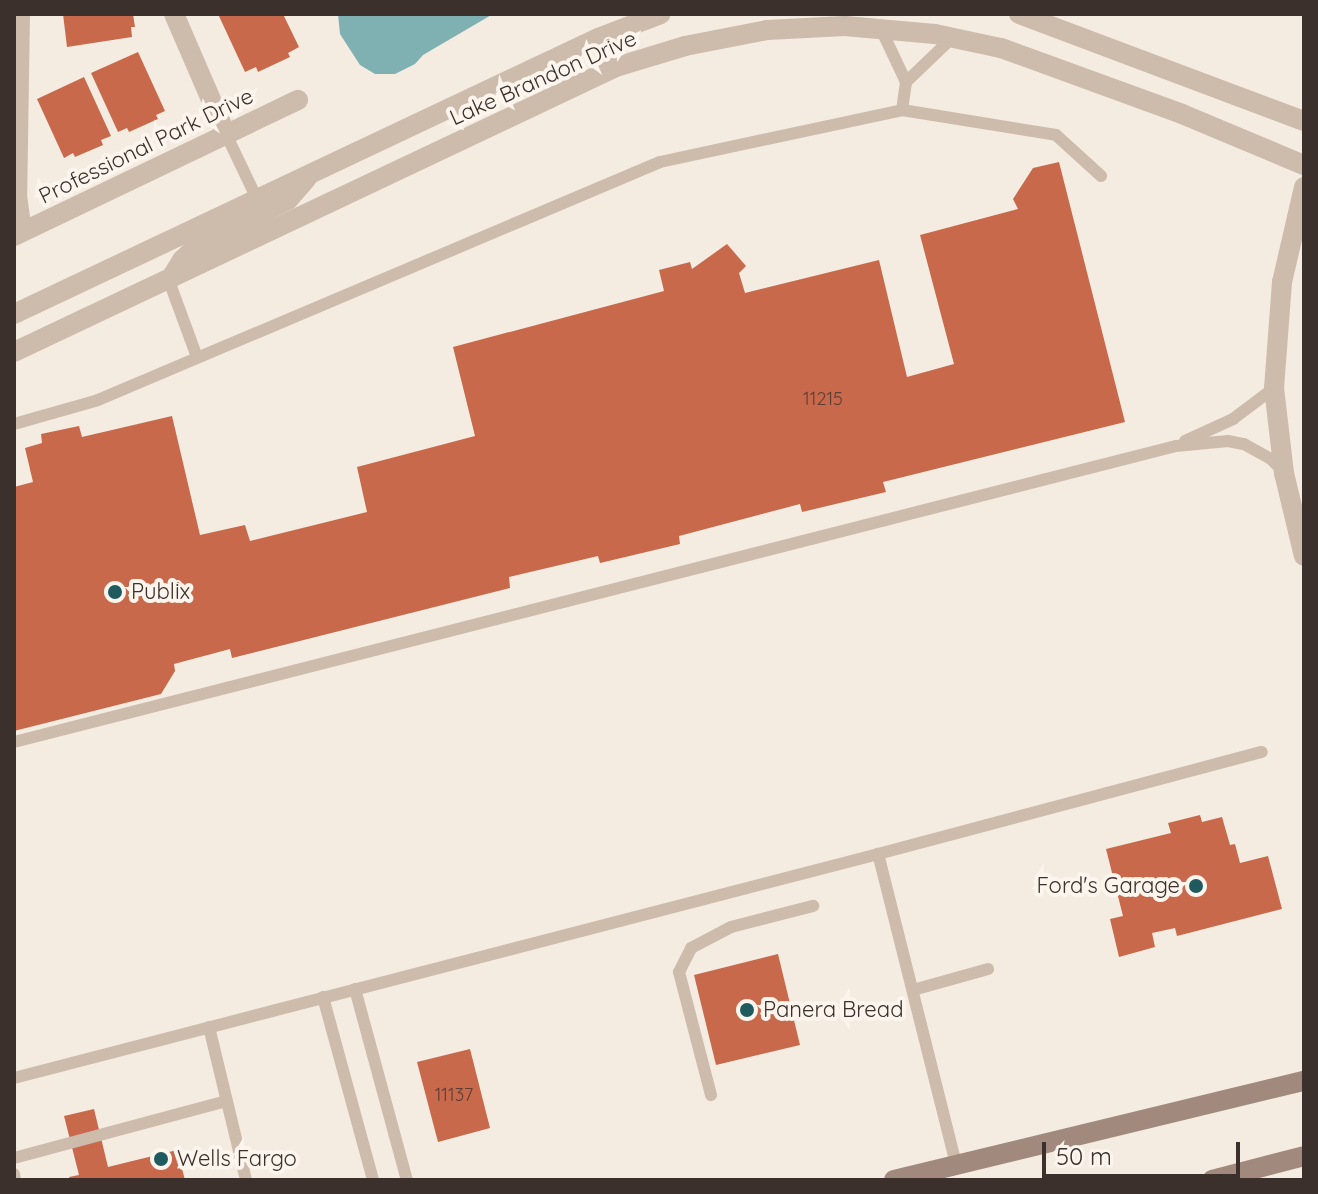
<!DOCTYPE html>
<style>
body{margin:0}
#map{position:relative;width:1318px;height:1194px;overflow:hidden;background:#f4ebe1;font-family:Quicksand,sans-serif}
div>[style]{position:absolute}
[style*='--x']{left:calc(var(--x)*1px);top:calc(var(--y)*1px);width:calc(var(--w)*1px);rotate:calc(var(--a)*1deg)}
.water>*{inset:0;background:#7fb0b2}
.building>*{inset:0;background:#c8694b}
.service>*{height:12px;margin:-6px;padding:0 6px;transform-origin:6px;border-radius:6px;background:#cdbbac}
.minor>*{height:20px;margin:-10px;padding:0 10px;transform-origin:10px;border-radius:10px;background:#cdbbac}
.tertiary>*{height:20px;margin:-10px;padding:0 10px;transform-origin:10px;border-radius:10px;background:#cdbbac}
.secondary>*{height:20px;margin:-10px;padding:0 10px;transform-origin:10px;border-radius:10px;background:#a18a7d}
.dots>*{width:22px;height:22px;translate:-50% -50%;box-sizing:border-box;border:4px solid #fbf5ee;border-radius:50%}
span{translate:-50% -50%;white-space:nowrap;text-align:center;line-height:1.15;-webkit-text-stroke:8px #fbf5ee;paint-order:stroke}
.number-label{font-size:18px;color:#5e3e33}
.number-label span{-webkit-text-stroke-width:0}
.street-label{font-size:22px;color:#3b302b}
.poi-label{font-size:22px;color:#3b302b}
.left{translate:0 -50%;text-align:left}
.right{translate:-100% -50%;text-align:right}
.frame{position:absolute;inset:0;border:16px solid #3b302b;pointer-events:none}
.scale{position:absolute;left:1042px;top:1142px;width:198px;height:36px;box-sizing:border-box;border:4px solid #3b302b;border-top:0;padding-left:10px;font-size:24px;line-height:28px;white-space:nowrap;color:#3b302b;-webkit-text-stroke:6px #fbf5ee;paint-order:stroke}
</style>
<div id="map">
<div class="water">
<i style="clip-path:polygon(338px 14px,493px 14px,423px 55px,415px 64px,395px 74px,375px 74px,360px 65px,340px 34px)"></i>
</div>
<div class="building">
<i style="clip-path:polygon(63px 14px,133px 14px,135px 27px,131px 27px,132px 37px,67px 47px)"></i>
<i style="clip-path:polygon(218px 14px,283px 14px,299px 47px,288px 53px,290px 57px,258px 72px,256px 67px,245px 72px)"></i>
<i style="clip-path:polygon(138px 52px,165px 111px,156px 115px,158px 119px,129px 132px,127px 128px,118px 132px,91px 73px)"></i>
<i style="clip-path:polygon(84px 77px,111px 136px,101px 140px,103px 145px,75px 157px,73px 153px,64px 158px,37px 99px)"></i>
<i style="clip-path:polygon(1059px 162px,1125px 422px,883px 482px,886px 492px,802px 512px,800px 504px,679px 536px,680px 544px,600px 563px,598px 556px,509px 577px,510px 588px,232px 658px,230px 649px,174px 664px,175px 671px,161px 694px,14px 731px,14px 487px,33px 482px,25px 448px,42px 443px,41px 434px,79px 426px,82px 437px,172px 416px,200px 535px,245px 525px,250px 541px,367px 512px,357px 467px,475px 436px,453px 347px,664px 291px,659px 270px,690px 262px,692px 269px,727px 244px,746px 266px,739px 273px,745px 293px,879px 260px,907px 377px,954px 364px,920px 235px,1018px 209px,1013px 199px,1033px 168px)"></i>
<i style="clip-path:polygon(1200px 815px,1202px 822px,1222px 817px,1230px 845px,1235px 844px,1240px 863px,1268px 856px,1282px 909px,1177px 936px,1175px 928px,1152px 933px,1155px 947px,1119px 957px,1110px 919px,1123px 916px,1106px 849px,1171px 833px,1168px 823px)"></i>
<i style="clip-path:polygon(778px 954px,800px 1045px,716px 1065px,694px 975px)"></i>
<i style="clip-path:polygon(470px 1049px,490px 1128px,438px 1142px,417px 1062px)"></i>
<i style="clip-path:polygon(94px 1109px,108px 1167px,177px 1150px,185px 1180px,70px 1180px,69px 1177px,79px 1175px,64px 1116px)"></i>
</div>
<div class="service">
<i style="--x:881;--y:29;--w:59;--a:64.7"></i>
<i style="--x:906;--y:82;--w:28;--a:98"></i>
<i style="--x:906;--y:82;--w:64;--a:-43.7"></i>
<i style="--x:226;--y:134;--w:72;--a:64.5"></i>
<i style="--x:169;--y:281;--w:81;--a:69.8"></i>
<i style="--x:14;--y:424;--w:87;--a:-15.9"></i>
<i style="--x:98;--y:400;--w:610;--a:-22.95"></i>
<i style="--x:660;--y:162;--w:248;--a:-12.1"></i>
<i style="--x:902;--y:110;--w:156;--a:9.2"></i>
<i style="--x:1056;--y:135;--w:61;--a:42.3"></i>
<i style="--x:1185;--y:441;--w:53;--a:-24.6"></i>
<i style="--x:1233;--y:419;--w:51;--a:-37.1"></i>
<i style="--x:14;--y:742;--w:1199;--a:-14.29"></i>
<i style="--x:1176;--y:446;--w:52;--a:-5.5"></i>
<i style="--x:1228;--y:441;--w:16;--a:11"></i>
<i style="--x:1244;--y:444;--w:31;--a:29"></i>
<i style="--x:1271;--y:459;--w:18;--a:45"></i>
<i style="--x:355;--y:989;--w:198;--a:74.8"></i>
<i style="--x:913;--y:990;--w:78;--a:-15.6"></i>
<i style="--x:323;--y:997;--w:190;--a:74.7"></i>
<i style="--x:209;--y:1027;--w:157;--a:76.4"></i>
<i style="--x:14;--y:1078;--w:893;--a:-14.53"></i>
<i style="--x:711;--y:1095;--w:127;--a:-104.6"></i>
<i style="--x:679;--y:972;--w:27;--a:-63"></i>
<i style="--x:691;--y:948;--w:45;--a:-27.7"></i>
<i style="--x:731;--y:927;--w:85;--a:-14.4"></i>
<i style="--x:14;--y:1158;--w:220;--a:-15"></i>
<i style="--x:956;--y:1164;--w:320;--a:-104.1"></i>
<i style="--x:878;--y:854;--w:397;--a:-14.9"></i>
<i style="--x:14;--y:1174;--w:6;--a:81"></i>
</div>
<div class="minor">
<i style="--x:20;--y:14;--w:182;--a:90.9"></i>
<i style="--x:17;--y:196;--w:36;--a:82"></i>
<i style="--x:174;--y:14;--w:131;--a:66.6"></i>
<i style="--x:14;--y:236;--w:315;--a:-25.6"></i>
</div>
<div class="tertiary">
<i style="--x:1019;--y:14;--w:304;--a:20.6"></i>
<i style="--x:1304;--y:187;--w:98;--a:103"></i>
<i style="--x:1282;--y:282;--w:106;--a:94.3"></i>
<i style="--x:1274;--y:388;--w:86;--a:83.3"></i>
<i style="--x:1284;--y:473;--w:85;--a:76.5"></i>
<i style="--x:169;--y:281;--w:25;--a:-58"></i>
<i style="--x:182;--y:260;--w:23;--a:-43"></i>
<i style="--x:199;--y:244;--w:99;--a:-26.3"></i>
<i style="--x:288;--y:200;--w:28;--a:-49"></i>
<i style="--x:14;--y:314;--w:646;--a:-25.3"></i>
<i style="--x:598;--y:38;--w:67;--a:-20.9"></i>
<i style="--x:14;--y:352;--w:666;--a:-25.33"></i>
<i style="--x:616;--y:67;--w:72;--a:-16.9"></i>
<i style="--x:685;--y:46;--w:84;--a:-11"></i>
<i style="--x:767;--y:30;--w:78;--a:-2.9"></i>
<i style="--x:845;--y:26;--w:90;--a:5.1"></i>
<i style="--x:935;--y:34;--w:67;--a:12"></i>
<i style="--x:1001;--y:48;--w:193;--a:20"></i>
<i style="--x:1182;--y:114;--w:132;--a:22.7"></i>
</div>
<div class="secondary">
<i style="--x:894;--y:1180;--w:422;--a:-13.6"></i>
<i style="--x:1212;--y:1180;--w:95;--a:-14.6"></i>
</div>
<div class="dots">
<i style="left:115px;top:592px;background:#1f5a5e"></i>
<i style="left:1196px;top:886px;background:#1f5a5e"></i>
<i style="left:747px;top:1010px;background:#1f5a5e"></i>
<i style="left:161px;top:1159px;background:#1f5a5e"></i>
</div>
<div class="number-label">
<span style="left:823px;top:399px">11215</span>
<span style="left:454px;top:1095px">11137</span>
</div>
<div class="street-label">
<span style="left:543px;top:78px;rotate:-24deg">Lake Brandon Drive</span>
<span style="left:146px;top:146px;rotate:-26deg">Professional Park Drive</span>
</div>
<div class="poi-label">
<span class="left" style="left:131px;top:592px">Publix</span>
<span class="right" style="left:1180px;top:886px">Ford's Garage</span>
<span class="left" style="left:763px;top:1010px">Panera Bread</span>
<span class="left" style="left:177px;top:1159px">Wells Fargo</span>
</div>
<div class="frame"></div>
<div class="scale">50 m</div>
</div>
